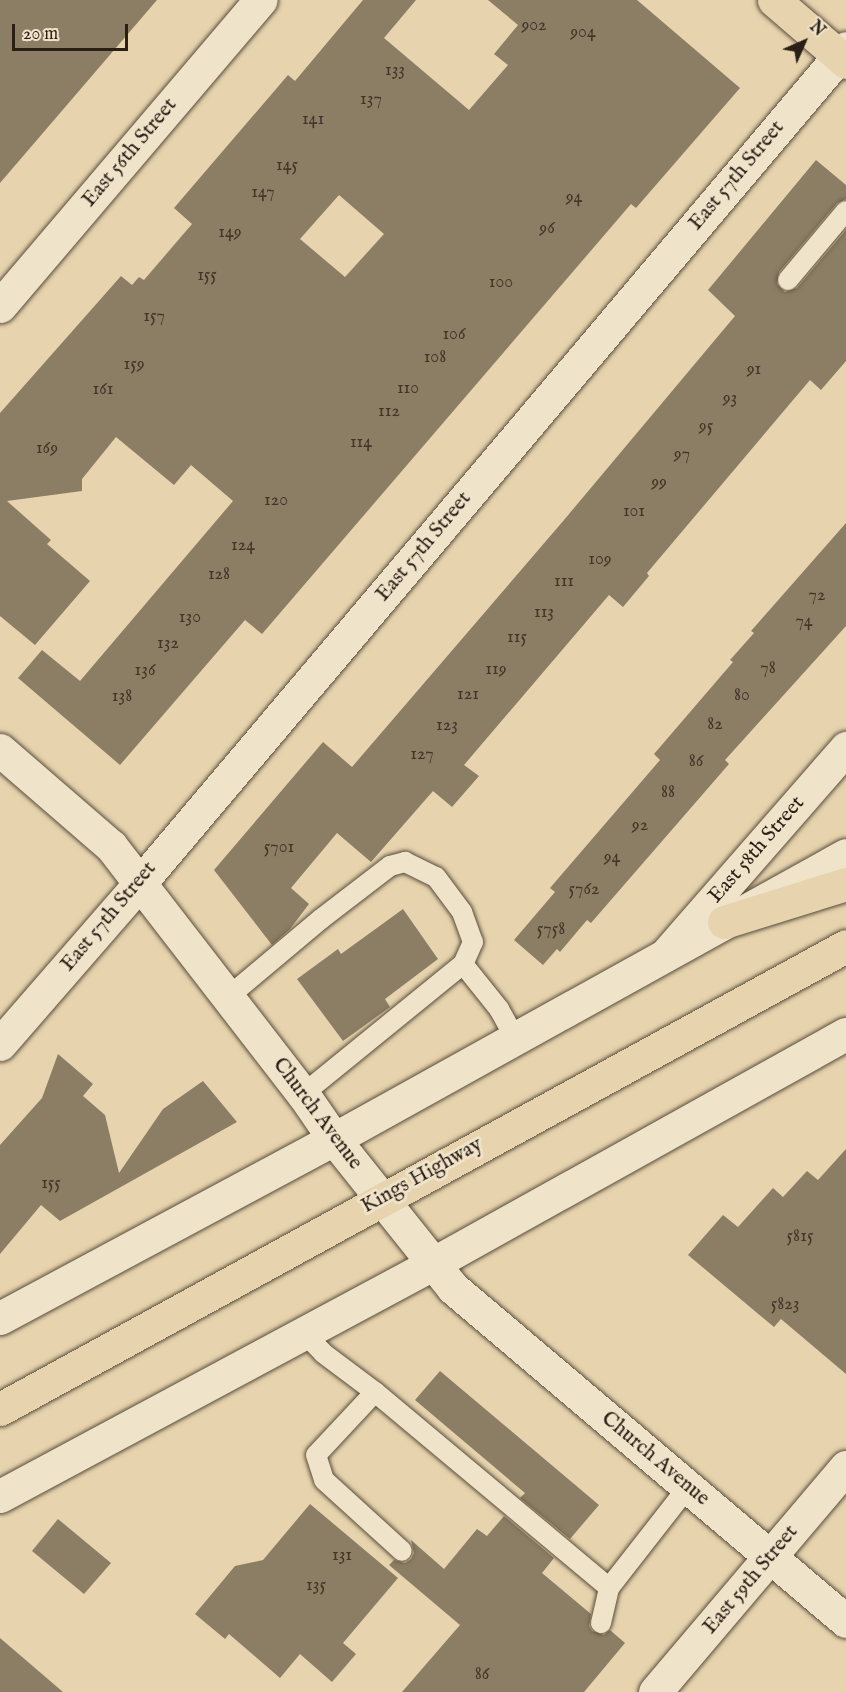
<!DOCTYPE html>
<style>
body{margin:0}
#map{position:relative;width:846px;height:1692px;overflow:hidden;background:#e7d4ae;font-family:"IM FELL English",serif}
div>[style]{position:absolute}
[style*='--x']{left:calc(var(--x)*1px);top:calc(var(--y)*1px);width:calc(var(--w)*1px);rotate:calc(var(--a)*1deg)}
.building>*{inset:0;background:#8c7d65}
.roads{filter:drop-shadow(0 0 2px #594c3b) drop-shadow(0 0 2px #594c3b)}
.service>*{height:20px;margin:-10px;padding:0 10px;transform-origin:10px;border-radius:10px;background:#efe3ca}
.minor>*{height:33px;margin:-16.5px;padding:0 16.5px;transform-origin:16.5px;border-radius:16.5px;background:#efe3ca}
.tertiary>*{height:33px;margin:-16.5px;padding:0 16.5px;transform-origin:16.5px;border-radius:16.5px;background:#efe3ca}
.secondary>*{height:33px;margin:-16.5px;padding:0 16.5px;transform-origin:16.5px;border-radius:16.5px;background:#efe3ca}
.primary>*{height:33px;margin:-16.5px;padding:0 16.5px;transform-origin:16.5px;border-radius:16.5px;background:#e7d4ae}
.trunk>*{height:33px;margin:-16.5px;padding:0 16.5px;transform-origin:16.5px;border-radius:16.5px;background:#e7d4ae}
span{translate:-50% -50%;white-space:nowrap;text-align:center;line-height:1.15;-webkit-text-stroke:6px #efe3ca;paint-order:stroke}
.number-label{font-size:18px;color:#423629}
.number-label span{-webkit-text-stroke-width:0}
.street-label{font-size:21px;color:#2a1f15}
.north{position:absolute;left:774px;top:12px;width:60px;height:60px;-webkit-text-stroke:4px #efe3ca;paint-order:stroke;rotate:45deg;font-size:16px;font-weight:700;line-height:24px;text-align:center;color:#2a1f15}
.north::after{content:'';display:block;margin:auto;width:21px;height:27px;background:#2a1f15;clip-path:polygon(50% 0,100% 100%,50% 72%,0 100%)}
.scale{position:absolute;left:12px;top:24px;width:116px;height:27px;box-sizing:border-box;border:3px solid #2a1f15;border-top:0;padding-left:8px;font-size:18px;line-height:21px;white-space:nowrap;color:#2a1f15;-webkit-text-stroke:4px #efe3ca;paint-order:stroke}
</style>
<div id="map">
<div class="building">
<i style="clip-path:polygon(0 0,157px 0,0 183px)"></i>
<i style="clip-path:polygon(evenodd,363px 0,416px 0,384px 38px,469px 110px,508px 65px,494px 54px,518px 25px,488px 0,637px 0,740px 88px,636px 208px,631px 204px,262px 634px,245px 620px,120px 765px,18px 678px,42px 650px,80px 681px,233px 501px,191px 465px,174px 485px,116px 437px,82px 479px,82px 491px,7px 501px,51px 540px,47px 544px,90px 581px,35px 645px,0 616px,0 413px,121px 276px,132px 285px,139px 277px,144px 280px,192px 224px,174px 208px,288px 75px,295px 81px,363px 0,339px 195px,384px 234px,345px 277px,300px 239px,339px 195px)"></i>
<i style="clip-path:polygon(816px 160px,846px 185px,846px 199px,837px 203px,779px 272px,777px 284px,785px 292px,797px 288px,846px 230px,846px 361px,821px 390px,810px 380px,647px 573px,649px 576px,623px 607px,609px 595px,464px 765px,479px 776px,452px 807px,433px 791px,371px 862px,337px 833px,291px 888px,309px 904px,290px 929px,272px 945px,214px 870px,323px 742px,352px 767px,564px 520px,735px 316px,708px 290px)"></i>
<i style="clip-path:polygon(846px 523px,846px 626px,725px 760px,729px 764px,591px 923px,587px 920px,560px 952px,557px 949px,543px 965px,514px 940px,555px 892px,550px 888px,660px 760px,654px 754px,733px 662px,730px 660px,754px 633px,751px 631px)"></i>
<i style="clip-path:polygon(403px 909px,438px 959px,385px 999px,390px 1007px,343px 1041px,297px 979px,338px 949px,341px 954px)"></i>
<i style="clip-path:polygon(58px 1054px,93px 1084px,83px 1096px,105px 1115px,119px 1173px,163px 1109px,203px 1081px,237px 1122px,60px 1221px,41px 1205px,0 1254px,0 1145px,42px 1098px)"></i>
<i style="clip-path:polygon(846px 1149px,846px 1374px,781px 1319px,774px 1327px,688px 1255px,723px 1215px,738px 1227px,773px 1188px,783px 1197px,807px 1171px,818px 1180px)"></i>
<i style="clip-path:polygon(440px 1371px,599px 1505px,570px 1539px,520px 1498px,525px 1493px,415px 1400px)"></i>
<i style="clip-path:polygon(310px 1504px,398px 1578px,343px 1643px,356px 1654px,332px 1682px,300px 1654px,280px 1678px,229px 1634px,225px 1639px,195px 1614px,235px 1566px,263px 1560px)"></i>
<i style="clip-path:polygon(504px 1516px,554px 1558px,542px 1573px,591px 1614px,589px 1626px,592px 1631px,604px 1635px,610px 1630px,625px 1643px,584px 1692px,402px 1692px,460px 1625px,389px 1565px,394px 1560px,405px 1563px,411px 1559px,414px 1553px,411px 1540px,444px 1569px,477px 1529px,487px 1536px)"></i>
<i style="clip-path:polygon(58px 1519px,111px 1563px,84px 1594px,32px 1551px)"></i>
<i style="clip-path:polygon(0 1638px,63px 1692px,0 1692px)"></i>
</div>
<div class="roads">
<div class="service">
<i style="--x:788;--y:280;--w:90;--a:-50"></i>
<i style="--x:463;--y:964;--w:58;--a:51.3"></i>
<i style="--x:499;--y:1009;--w:33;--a:61"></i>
<i style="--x:228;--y:997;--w:121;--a:-40"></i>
<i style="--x:321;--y:919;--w:87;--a:-37.5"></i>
<i style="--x:390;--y:866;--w:16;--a:-15"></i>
<i style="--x:405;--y:862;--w:34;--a:26"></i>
<i style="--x:436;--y:877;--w:44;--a:53.4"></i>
<i style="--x:462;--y:912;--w:32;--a:70"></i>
<i style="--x:473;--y:942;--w:24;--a:114"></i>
<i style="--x:463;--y:964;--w:206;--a:140.9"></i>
<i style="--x:304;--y:1333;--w:28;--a:46"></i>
<i style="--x:323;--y:1353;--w:65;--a:36.9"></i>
<i style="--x:375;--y:1392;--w:305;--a:39.9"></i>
<i style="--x:609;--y:1588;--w:128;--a:-52"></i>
<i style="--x:375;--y:1392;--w:86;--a:133.1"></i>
<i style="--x:316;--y:1455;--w:26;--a:72"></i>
<i style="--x:324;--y:1480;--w:105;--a:42.3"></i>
<i style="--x:601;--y:1623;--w:36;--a:-77"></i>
</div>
<div class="minor">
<i style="--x:0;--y:306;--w:402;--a:-49.6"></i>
<i style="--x:668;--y:952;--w:271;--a:-48.9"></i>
<i style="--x:0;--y:1044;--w:213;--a:-49"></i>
<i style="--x:140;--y:883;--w:1093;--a:-49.79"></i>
<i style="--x:655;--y:1692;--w:295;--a:-49.7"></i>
</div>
<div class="tertiary">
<i style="--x:0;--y:1318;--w:379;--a:-28.2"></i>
<i style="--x:334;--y:1139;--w:585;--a:-29.02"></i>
<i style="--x:0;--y:1496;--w:493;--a:-28.2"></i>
<i style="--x:434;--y:1263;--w:471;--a:-29.1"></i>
</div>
<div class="secondary">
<i style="--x:0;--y:750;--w:147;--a:40.9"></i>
<i style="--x:111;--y:846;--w:314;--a:52.3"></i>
<i style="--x:303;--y:1094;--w:55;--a:55.4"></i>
<i style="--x:334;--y:1139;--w:191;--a:51.4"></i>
<i style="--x:453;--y:1288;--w:515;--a:40.28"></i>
</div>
<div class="primary">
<i style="--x:724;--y:922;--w:128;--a:-17.3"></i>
<i style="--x:0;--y:1409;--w:964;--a:-28.69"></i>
</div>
<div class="trunk">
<i style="--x:774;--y:0;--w:95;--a:40.7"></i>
</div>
</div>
<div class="number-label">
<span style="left:534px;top:26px">902</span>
<span style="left:583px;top:33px">904</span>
<span style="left:395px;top:71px">133</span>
<span style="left:371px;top:100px">137</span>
<span style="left:313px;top:120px">141</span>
<span style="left:287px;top:166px">145</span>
<span style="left:263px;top:193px">147</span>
<span style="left:574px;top:198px">94</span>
<span style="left:547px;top:229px">96</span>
<span style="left:230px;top:233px">149</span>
<span style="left:207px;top:276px">155</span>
<span style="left:501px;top:283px">100</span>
<span style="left:154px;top:317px">157</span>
<span style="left:454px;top:335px">106</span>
<span style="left:435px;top:358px">108</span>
<span style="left:134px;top:365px">159</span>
<span style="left:754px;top:370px">91</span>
<span style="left:408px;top:389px">110</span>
<span style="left:103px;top:390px">161</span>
<span style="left:730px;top:399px">93</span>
<span style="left:389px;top:412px">112</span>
<span style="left:706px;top:427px">95</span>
<span style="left:361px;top:443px">114</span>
<span style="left:47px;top:449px">169</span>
<span style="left:682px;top:455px">97</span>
<span style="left:659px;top:483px">99</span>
<span style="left:276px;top:501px">120</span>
<span style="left:634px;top:512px">101</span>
<span style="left:243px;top:546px">124</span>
<span style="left:600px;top:560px">109</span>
<span style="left:219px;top:575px">128</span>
<span style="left:564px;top:582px">111</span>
<span style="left:817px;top:596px">72</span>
<span style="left:544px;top:613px">113</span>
<span style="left:190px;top:618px">130</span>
<span style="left:804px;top:622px">74</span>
<span style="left:517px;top:638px">115</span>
<span style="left:168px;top:644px">132</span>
<span style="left:768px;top:669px">78</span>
<span style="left:496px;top:670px">119</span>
<span style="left:145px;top:671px">136</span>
<span style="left:468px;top:695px">121</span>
<span style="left:742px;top:696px">80</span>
<span style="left:122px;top:697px">138</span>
<span style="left:715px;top:725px">82</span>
<span style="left:447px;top:726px">123</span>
<span style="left:422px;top:755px">127</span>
<span style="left:696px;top:762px">86</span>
<span style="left:668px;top:793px">88</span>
<span style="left:640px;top:826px">92</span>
<span style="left:279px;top:848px">5701</span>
<span style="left:612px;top:858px">94</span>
<span style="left:584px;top:890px">5762</span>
<span style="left:551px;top:930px">5758</span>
<span style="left:51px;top:1184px">155</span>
<span style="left:800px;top:1237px">5815</span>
<span style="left:785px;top:1305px">5823</span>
<span style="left:342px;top:1556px">131</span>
<span style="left:316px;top:1586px">135</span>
<span style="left:482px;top:1675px">86</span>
</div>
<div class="street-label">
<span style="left:130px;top:153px;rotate:-50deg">East 56th Street</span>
<span style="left:737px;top:176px;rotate:-50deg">East 57th Street</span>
<span style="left:424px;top:547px;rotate:-50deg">East 57th Street</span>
<span style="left:757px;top:850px;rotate:-49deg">East 58th Street</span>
<span style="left:109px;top:917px;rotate:-50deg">East 57th Street</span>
<span style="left:317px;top:1114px;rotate:53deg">Church Avenue</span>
<span style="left:422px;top:1176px;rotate:-29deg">Kings Highway</span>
<span style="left:655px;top:1459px;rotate:40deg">Church Avenue</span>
<span style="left:751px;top:1580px;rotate:-50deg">East 59th Street</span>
</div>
<div class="north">N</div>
<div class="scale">20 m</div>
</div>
